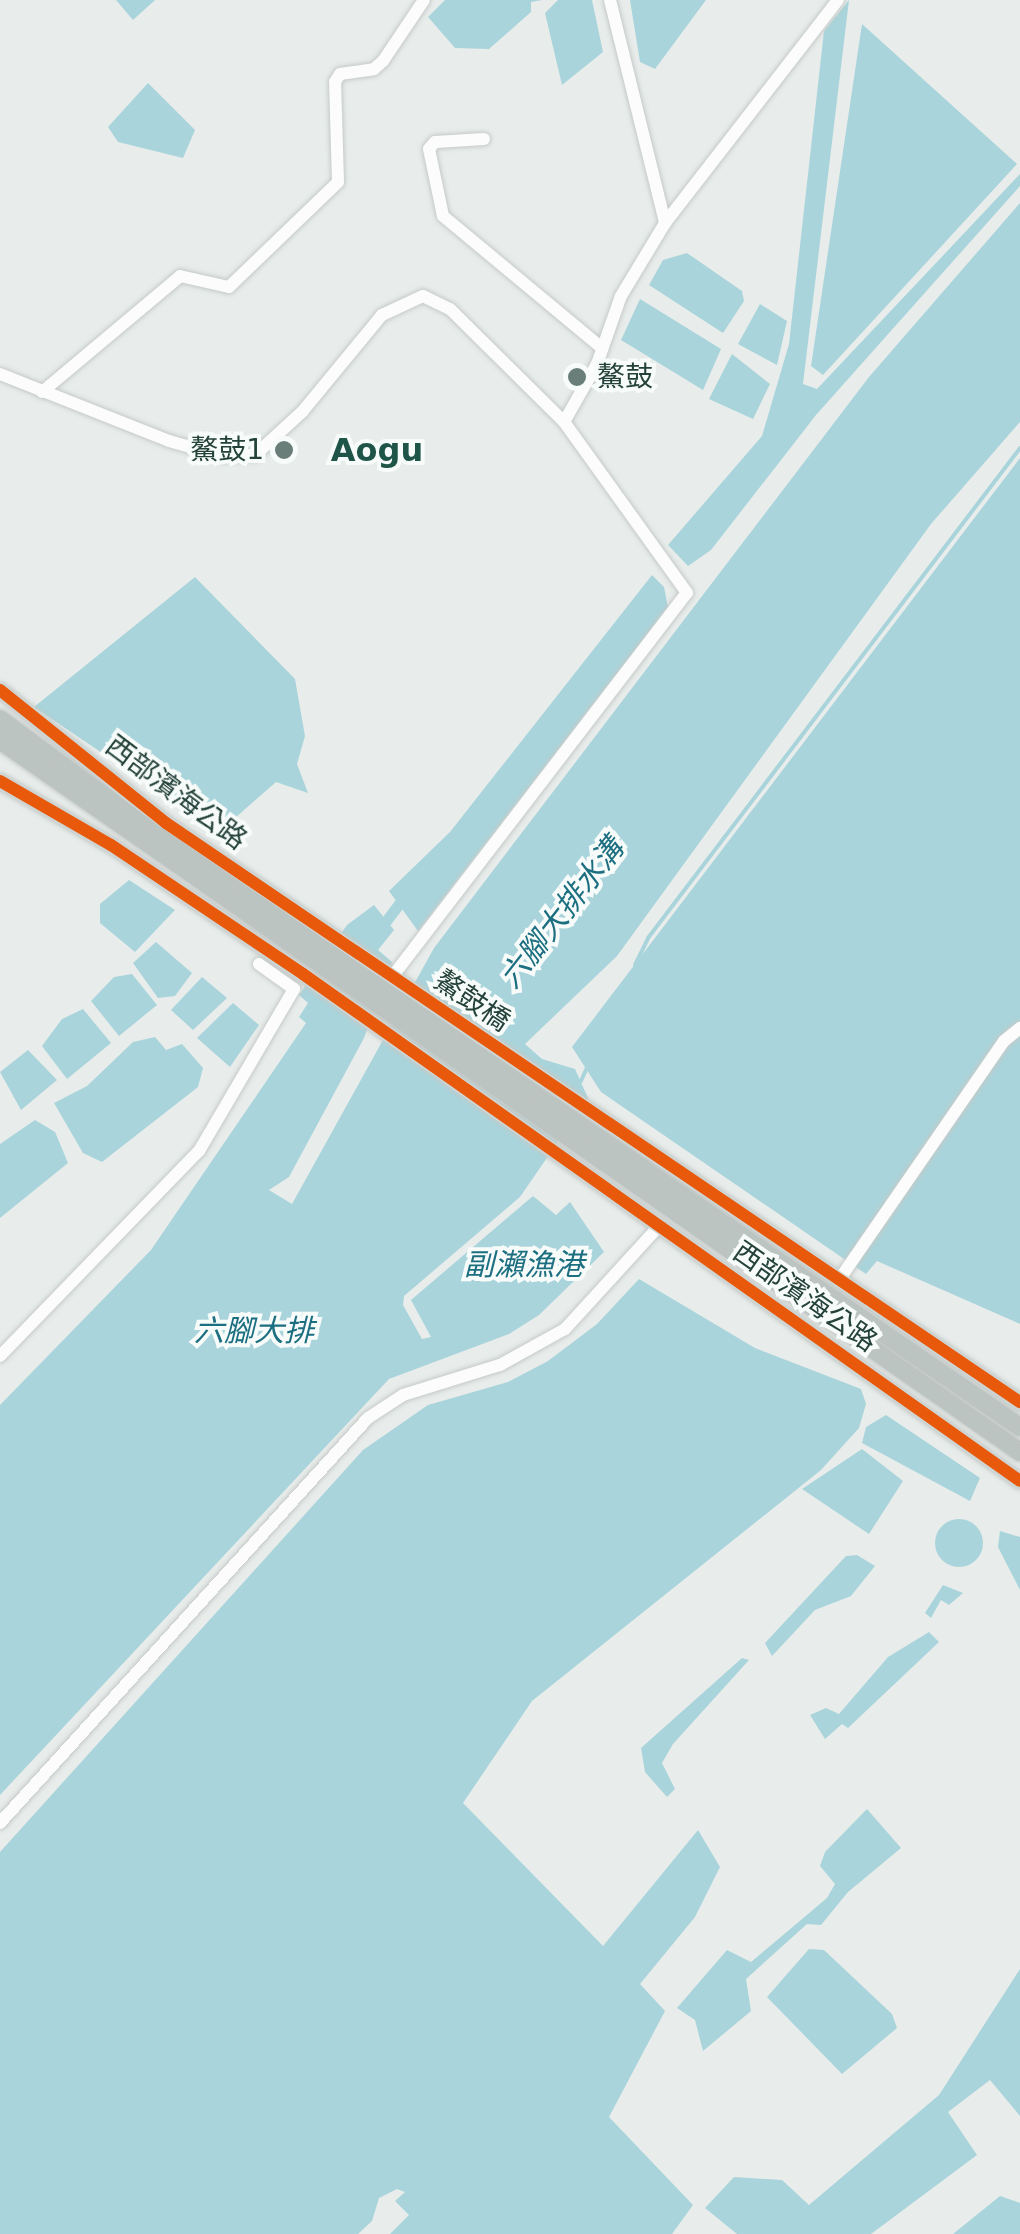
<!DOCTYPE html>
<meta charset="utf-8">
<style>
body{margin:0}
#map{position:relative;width:1020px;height:2234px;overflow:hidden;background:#e8edeb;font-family:"DejaVu Sans","Noto Sans TC",sans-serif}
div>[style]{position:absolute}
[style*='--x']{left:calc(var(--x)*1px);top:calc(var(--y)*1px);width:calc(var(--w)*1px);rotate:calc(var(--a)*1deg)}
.water>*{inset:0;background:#a9d4db}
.round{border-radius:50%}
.stream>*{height:4px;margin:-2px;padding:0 2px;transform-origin:2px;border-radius:2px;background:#a9d4db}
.canal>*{height:11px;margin:-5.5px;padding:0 5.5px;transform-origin:5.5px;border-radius:5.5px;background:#a9d4db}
.roads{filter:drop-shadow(0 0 2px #c5cac8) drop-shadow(0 0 2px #c5cac8)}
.minor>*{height:12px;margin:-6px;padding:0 6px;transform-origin:6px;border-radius:6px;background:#fcfcfc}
.major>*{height:15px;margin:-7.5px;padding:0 7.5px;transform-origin:7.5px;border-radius:7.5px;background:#cfd7d5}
.highway>*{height:18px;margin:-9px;padding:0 9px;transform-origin:9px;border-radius:9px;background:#bcc4c2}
.cycleway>*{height:12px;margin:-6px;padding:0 6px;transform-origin:6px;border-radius:6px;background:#e8590c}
.dots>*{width:28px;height:28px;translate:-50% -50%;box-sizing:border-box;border:5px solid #f7fbf9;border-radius:50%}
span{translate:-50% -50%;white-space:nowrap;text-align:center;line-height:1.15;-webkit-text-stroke:8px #f7fbf9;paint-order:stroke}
.poi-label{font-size:28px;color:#24423a}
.left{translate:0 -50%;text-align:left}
.right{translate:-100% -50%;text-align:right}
.street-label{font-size:28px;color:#24423a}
.water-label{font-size:30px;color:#1c6f80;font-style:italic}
.quarter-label{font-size:32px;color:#1f5548;font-weight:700}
</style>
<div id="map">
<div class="water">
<i style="clip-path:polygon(116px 0,155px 0,133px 20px)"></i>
<i style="clip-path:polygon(445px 0,542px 0,531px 2px,531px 12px,489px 49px,455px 48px,428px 17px)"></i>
<i style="clip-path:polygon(558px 0,592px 0,603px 52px,562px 85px,545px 13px)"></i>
<i style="clip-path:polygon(630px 0,706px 0,655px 69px,640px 62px)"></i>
<i style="clip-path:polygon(849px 0,803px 384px,817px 389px,1020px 174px,1020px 186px,816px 415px,711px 550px,688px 566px,668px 545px,762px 436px,789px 344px,824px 31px)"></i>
<i style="clip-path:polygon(862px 24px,1017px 164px,823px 375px,811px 366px)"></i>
<i style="clip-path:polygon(148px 83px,195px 130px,183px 158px,118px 142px,108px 127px)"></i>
<i style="clip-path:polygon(1020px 203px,1020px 422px,931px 524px,617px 956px,525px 1044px,542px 1059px,575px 1069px,588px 1098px,520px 1197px,404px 1296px,403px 1305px,422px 1339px,431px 1337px,411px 1300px,533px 1196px,556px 1215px,570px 1202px,604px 1252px,539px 1315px,509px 1334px,389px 1379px,0 1795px,0 1405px,151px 1250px,306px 1023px,299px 1017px,308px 1003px,299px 995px,347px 925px,374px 905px,394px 930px,378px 950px,392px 962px,364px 1038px,289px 1177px,269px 1190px,292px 1204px,434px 948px,869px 377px)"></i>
<i style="clip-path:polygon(687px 253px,742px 291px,744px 301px,723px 333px,649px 285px,663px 260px)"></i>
<i style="clip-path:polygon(640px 299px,721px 349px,703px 390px,621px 340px)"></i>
<i style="clip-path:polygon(760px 304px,787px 321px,777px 365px,738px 344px)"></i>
<i style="clip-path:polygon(732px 354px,770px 384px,753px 419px,709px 399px)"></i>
<i style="clip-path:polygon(1020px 458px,1020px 1324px,877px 1261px,866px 1274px,601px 1092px,572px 1047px)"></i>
<i style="clip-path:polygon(652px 575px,664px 587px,668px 607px,418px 931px,389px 891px,450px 832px)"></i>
<i style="clip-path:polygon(195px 577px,295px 679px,305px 736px,297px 764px,308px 793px,276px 782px,219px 832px,34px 707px)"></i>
<i style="clip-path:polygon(129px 880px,175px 910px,135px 952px,100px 923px,100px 904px)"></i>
<i style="clip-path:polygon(156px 942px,192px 973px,175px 996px,158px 998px,133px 963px)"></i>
<i style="clip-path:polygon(132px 974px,157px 1005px,119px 1036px,91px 1001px,114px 977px)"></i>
<i style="clip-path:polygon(202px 977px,227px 998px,193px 1030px,171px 1010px)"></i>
<i style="clip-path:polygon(233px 1003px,259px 1025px,230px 1067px,197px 1038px)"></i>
<i style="clip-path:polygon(83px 1009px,111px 1043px,67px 1079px,42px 1046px,62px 1019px)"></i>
<i style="clip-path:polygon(155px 1037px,166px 1050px,182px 1044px,203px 1068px,198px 1087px,102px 1162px,83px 1153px,54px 1103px,87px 1086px,133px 1042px)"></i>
<i style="clip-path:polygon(28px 1050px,57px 1080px,21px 1110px,0 1072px)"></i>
<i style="clip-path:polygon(35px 1120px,55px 1132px,68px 1163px,0 1218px,0 1144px)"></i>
<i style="clip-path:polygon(639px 1279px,755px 1348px,861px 1389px,866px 1404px,859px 1428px,821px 1470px,532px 1701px,463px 1803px,603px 1946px,698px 1830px,720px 1867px,695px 1917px,640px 1984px,665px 2011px,609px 2117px,693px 2205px,672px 2234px,390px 2234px,409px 2215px,395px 2201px,405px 2192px,397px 2189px,379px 2198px,372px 2221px,358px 2234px,0 2234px,0 1852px,363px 1450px,428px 1405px,508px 1382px,548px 1361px,597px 1324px)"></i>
<i style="clip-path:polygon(886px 1415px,980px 1478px,970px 1501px,862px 1443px,866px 1427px)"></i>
<i style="clip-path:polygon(862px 1449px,903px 1481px,869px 1534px,802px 1489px)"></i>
<i class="round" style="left:935px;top:1519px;width:48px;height:48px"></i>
<i style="clip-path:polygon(1000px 1531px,1020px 1537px,1020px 1590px,998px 1547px)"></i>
<i style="clip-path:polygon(857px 1555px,875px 1566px,851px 1596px,815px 1610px,772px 1656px,765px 1643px,846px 1556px)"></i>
<i style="clip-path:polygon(943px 1585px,963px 1593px,949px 1605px,941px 1600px,931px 1618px,925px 1613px)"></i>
<i style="clip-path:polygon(929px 1632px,939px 1642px,848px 1728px,842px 1724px,825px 1739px,810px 1715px,826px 1708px,839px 1714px,888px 1657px)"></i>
<i style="clip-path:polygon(742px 1658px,749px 1660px,673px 1744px,662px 1763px,675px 1789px,667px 1797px,645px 1772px,641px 1748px)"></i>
<i style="clip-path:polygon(867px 1809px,901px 1848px,848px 1892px,821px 1925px,807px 1924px,746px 1979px,751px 2011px,703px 2051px,695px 2020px,677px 2008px,727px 1950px,751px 1962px,827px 1898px,835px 1884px,820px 1866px,825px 1852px)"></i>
<i style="clip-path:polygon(809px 1949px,824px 1950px,892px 2014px,897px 2028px,842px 2074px,767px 1997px)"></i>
<i style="clip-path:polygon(1020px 1969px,1020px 2116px,990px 2080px,948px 2112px,977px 2155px,871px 2234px,737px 2234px,705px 2208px,734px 2177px,782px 2180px,809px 2205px,939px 2095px)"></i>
<i style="clip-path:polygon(1000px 2196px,1020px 2203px,1020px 2234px,953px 2234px)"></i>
</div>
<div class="stream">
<i style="--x:635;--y:965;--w:30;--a:-64"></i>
<i style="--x:648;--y:938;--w:615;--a:-52.79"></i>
<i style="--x:581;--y:1081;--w:17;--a:-66"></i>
</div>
<div class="canal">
<i style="--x:386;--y:921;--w:38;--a:-53"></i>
</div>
<div class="roads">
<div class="minor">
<i style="--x:610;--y:0;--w:230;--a:76.1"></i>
<i style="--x:484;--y:139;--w:49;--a:176.5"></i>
<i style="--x:435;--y:142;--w:9;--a:131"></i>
<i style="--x:429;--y:149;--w:68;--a:78.2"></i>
<i style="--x:443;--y:216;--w:207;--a:39.7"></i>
<i style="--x:0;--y:374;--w:182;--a:21.6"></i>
<i style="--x:169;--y:441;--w:55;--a:15.8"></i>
<i style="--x:222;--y:456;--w:33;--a:-2"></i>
<i style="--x:255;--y:455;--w:64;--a:-42.5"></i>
<i style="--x:302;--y:412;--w:126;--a:-50.5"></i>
<i style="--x:382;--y:315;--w:45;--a:-24.9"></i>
<i style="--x:423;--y:296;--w:30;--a:26"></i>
<i style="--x:450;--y:309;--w:161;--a:44.7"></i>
<i style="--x:564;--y:422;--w:67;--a:-60.4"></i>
<i style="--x:597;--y:364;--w:72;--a:-70.6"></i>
<i style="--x:621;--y:296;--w:85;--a:-58.9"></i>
<i style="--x:665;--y:223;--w:282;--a:-52.2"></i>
<i style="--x:42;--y:392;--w:180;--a:-40"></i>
<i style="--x:180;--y:276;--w:50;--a:12.7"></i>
<i style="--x:229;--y:287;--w:151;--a:-43.9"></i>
<i style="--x:338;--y:182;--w:100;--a:-91.7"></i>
<i style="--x:335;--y:82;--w:9;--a:-58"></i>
<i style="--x:340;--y:74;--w:34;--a:-8"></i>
<i style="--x:374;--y:69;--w:12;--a:-42"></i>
<i style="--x:383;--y:61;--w:73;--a:-56.1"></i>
<i style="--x:392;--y:977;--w:484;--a:-52.5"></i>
<i style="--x:687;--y:593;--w:211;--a:-125.7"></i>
<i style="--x:839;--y:1280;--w:290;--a:-55.4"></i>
<i style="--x:1004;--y:1041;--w:21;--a:-39"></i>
<i style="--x:0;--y:1356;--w:286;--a:-45.9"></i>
<i style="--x:199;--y:1151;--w:188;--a:-59.6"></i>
<i style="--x:294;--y:989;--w:43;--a:-144.5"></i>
<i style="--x:0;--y:1823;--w:547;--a:-47.74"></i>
<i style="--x:368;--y:1418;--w:42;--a:-33.3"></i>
<i style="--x:403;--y:1395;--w:102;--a:-17.2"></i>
<i style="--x:500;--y:1365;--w:74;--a:-29"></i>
<i style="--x:565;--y:1329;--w:141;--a:-47.6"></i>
</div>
<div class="major">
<i style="--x:0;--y:690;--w:213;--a:38.7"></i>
<i style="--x:166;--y:823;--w:1032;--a:34.14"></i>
<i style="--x:0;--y:781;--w:128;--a:30"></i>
<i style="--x:111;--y:845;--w:231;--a:33.9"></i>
<i style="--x:303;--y:974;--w:878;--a:35.26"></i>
</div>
<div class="highway">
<i style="--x:0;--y:719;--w:189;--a:36.6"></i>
<i style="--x:152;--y:832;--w:1052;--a:34.43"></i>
<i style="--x:0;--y:740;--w:1244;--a:34.92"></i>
</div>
</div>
<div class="cycleway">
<i style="--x:0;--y:690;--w:213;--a:38.7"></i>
<i style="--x:166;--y:823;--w:1032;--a:34.14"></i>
<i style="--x:0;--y:781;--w:128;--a:30"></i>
<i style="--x:111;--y:845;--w:231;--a:33.9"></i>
<i style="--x:303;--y:974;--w:878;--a:35.26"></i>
</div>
<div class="dots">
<i style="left:577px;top:377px;background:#697e78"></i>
<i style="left:284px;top:450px;background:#697e78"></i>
</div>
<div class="poi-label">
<span class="left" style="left:597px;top:377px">鰲鼓</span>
<span class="right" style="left:264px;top:450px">鰲鼓1</span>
</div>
<div class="street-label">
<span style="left:176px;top:793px;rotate:37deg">西部濱海公路</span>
<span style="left:472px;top:1001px;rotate:34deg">鰲鼓橋</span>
<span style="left:805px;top:1297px;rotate:35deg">西部濱海公路</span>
</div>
<div class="water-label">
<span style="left:562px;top:913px;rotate:-52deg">六腳大排水溝</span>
<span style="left:524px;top:1265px">副瀨漁港</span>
<span style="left:254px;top:1331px">六腳大排</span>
</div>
<div class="quarter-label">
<span style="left:377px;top:450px">Aogu</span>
</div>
</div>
